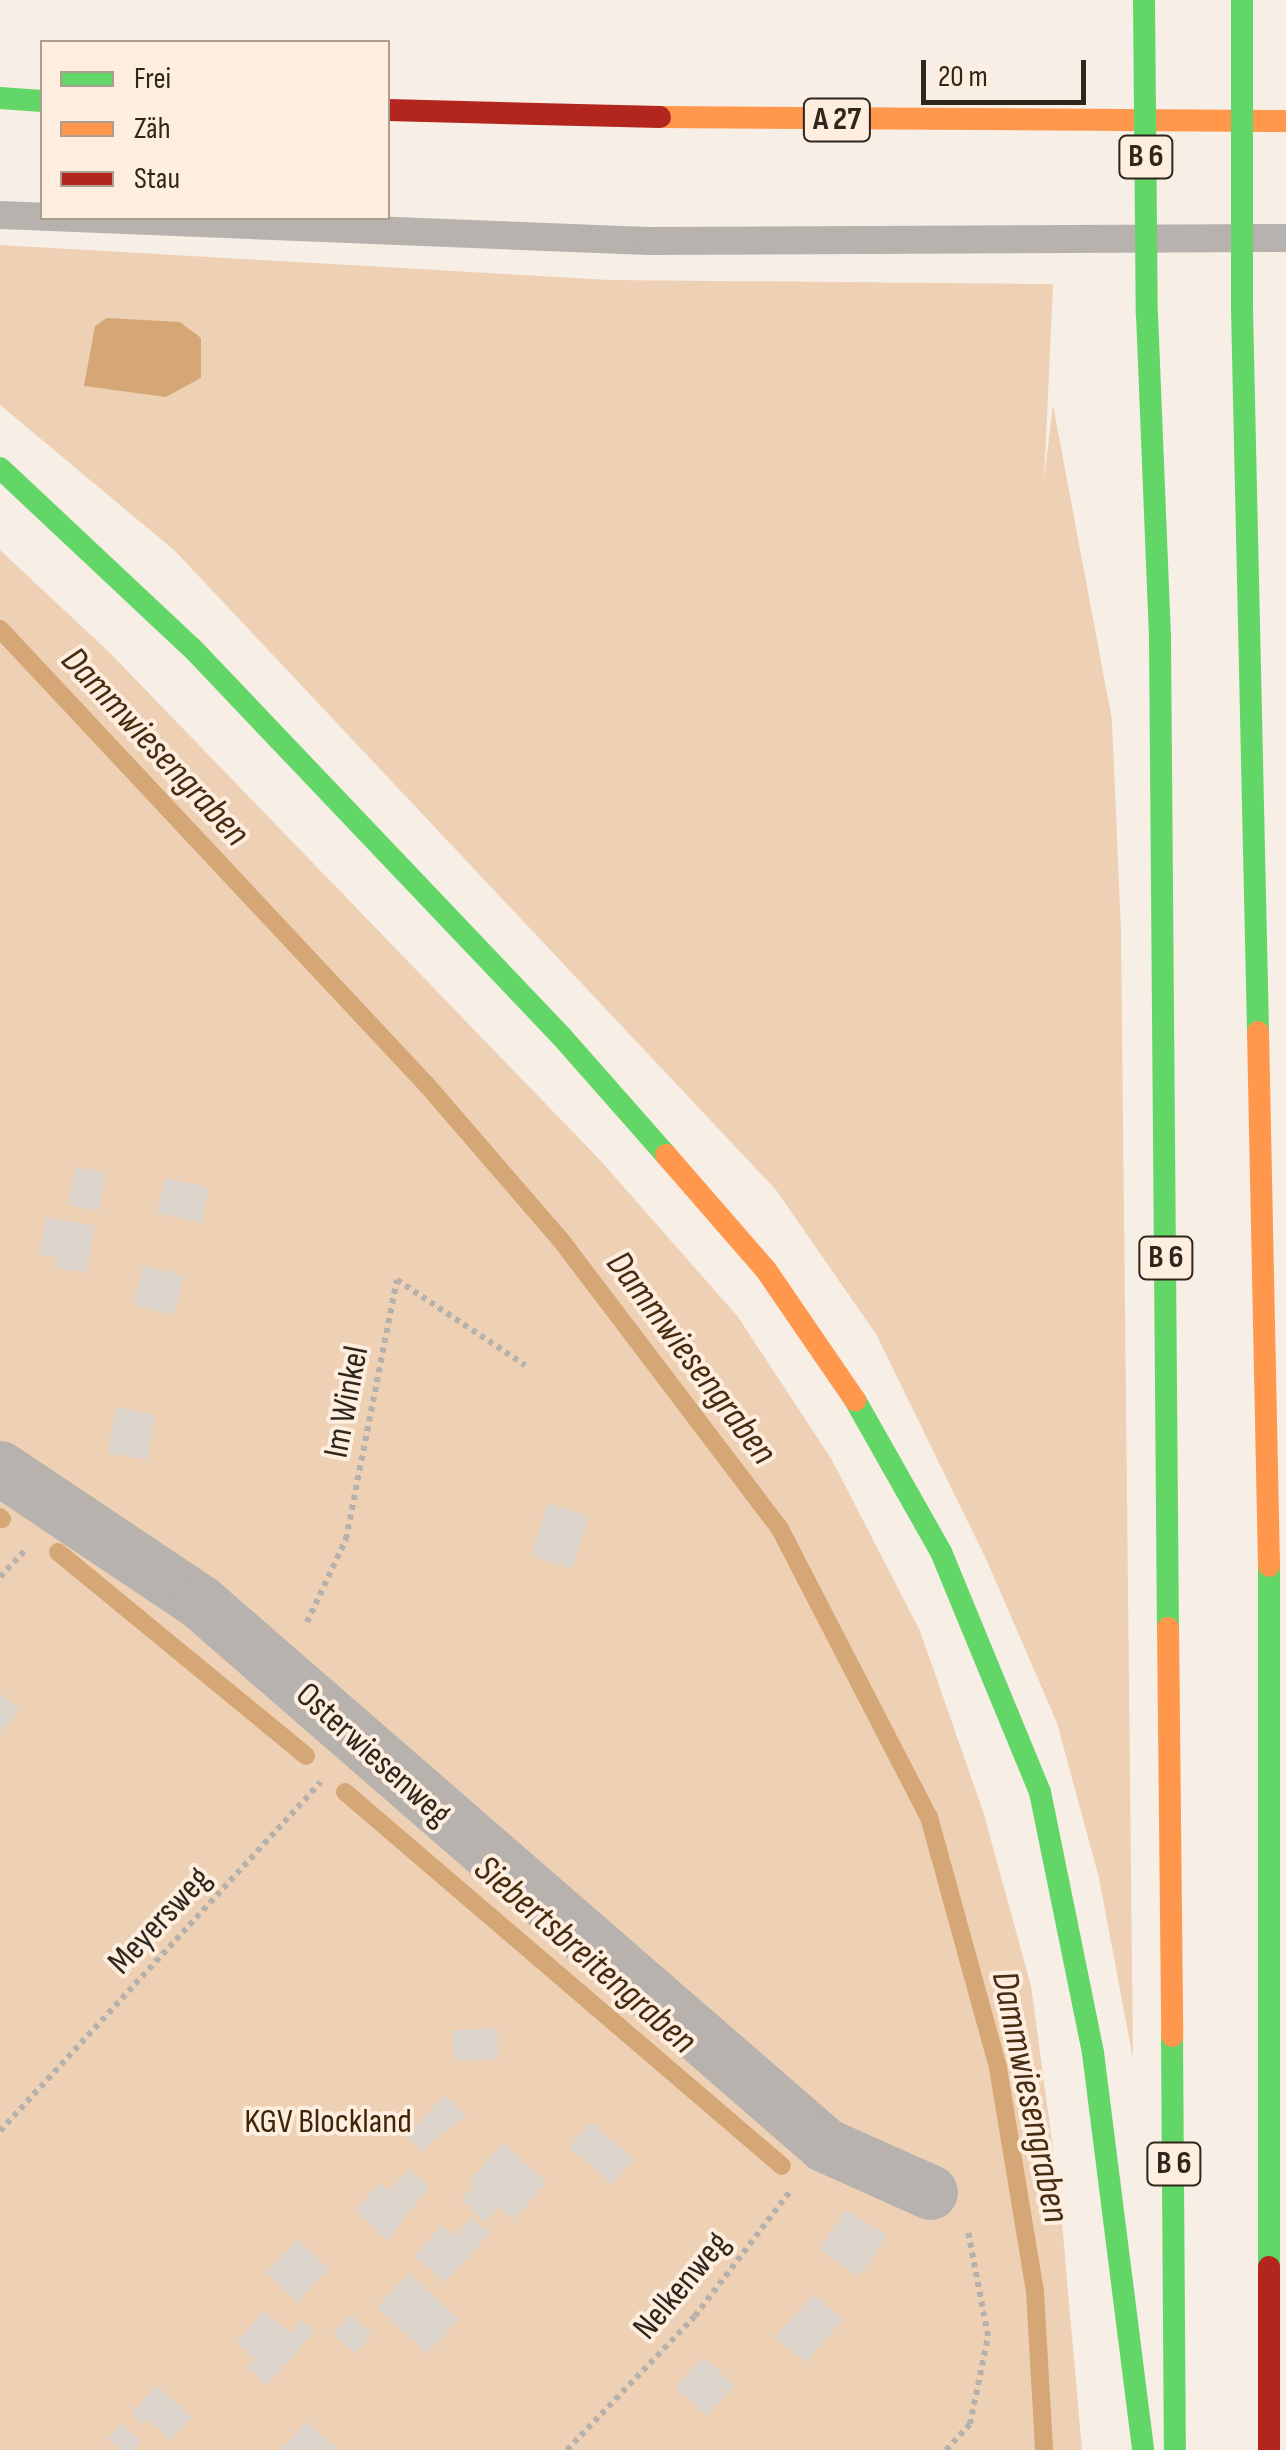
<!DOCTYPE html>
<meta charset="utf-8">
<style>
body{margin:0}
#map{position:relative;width:1286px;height:2450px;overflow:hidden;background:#f7eee6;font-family:"Sofia Sans Condensed",sans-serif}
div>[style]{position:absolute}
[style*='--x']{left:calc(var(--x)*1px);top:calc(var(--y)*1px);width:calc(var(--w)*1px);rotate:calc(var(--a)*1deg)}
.green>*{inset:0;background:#eed1b4}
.water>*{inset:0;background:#d6a776}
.stream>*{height:18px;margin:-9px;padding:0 9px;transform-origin:9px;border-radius:9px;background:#d6a776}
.building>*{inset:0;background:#ddd4cb}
.path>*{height:6px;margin-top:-3px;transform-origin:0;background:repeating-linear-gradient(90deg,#b6b1aa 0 5px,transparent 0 10px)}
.lane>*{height:28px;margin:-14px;padding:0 14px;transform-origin:14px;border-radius:14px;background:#b7b2ad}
.street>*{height:55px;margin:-27.5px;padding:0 27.5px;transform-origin:27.5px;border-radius:27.5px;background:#b7b2ad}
.fast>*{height:22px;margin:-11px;padding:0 11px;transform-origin:11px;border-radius:11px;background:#63d668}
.slow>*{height:22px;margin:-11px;padding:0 11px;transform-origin:11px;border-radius:11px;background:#ff974d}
.jam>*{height:22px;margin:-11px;padding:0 11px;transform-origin:11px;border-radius:11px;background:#b3261e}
.fast-bridge>*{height:22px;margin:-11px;padding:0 11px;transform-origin:11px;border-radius:11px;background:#63d668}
span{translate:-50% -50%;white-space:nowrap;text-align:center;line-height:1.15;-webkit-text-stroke:8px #feeedf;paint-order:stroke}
.shield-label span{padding:2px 8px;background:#feeedf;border:2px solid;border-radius:8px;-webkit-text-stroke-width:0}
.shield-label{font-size:32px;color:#2f261c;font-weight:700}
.street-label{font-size:35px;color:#2f261c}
.park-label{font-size:35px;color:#402508}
.water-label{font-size:38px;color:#472c10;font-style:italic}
.legend{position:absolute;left:40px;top:40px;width:350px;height:180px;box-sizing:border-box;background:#feeedf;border:2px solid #ab9e91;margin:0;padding:12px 18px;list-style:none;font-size:30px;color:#2f261c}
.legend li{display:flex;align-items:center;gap:20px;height:50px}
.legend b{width:50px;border:2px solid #ab9e91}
.scale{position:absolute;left:921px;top:60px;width:165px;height:45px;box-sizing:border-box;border:5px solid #2f261c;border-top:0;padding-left:12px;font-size:30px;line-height:35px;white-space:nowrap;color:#2f261c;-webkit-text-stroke:8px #feeedf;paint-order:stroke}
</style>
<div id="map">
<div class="green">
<i style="clip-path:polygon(0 245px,610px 280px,1053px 284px,1044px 480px,1053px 405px,1112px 720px,1121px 932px,1133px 2059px,1099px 1878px,1057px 1723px,987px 1561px,876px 1334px,776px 1190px,175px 551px,0 405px)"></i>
<i style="clip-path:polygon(0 550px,110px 653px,600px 1160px,738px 1317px,832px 1460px,920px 1631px,983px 1811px,1031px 1986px,1060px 2200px,1082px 2450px,0 2450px)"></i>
</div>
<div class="water">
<i style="clip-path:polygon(107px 318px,180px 322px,201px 338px,201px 378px,166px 397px,84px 386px,95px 326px)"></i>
</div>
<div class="stream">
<i style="--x:0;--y:629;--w:623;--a:46.89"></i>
<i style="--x:426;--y:1084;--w:205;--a:49.2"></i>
<i style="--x:560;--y:1239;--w:362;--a:52.8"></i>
<i style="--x:779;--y:1527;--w:326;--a:62.7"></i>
<i style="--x:929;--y:1817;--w:260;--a:74.6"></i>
<i style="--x:998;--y:2068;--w:227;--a:80.6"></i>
<i style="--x:1035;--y:2292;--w:158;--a:86.7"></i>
<i style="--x:0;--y:1517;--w:3;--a:45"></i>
<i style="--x:58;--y:1552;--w:321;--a:39.4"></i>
<i style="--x:345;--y:1792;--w:575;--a:40.56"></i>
</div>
<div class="building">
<i style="clip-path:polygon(76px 1167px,106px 1172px,99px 1211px,68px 1205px)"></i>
<i style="clip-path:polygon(164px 1178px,209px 1187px,202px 1223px,157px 1213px)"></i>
<i style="clip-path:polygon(46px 1217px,95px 1226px,86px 1273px,55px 1268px,57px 1258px,39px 1255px)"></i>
<i style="clip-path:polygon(143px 1265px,184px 1276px,174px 1315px,133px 1305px)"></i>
<i style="clip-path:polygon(116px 1407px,156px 1415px,147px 1460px,107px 1453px)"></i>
<i style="clip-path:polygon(548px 1503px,589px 1516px,572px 1569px,531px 1556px)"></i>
<i style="clip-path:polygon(0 1692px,20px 1710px,0 1733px)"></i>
<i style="clip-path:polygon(497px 2028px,498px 2059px,454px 2061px,452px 2030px)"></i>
<i style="clip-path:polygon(445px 2095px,466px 2115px,421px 2151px,406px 2136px)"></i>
<i style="clip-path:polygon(591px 2122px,634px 2159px,612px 2184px,569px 2147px)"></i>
<i style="clip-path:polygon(503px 2143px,547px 2183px,513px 2220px,499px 2208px,485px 2222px,461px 2200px,474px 2186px,469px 2181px)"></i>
<i style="clip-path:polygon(410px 2169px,429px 2187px,387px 2241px,355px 2210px,380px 2183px,388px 2191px)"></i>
<i style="clip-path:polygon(846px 2209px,887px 2236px,859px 2277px,819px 2249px)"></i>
<i style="clip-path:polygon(472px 2217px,490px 2233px,445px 2283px,414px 2256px,442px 2225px,455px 2236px)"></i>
<i style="clip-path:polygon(297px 2239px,329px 2269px,298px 2302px,266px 2273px)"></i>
<i style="clip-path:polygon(409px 2273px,459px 2319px,427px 2354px,377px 2307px)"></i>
<i style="clip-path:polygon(814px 2294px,843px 2320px,805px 2363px,775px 2337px)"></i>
<i style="clip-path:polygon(264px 2311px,290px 2333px,301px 2320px,314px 2332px,267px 2385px,247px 2368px,255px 2359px,236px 2342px)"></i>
<i style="clip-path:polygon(351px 2314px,372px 2335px,354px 2354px,333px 2333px)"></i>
<i style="clip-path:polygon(703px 2357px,735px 2385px,706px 2416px,675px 2387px)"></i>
<i style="clip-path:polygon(157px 2385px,192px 2417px,170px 2441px,149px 2420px,143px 2425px,131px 2414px)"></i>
<i style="clip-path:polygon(306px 2421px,336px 2447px,334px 2450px,281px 2450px)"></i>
<i style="clip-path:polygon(121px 2423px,141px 2441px,134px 2450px,120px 2450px,107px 2439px)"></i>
</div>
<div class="path">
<i style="--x:0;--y:1577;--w:38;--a:-47"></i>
<i style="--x:307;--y:1622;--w:92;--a:-64.8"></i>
<i style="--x:346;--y:1539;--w:264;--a:-78.9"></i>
<i style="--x:397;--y:1280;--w:154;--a:33.6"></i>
<i style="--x:0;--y:2131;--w:474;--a:-47.4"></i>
<i style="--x:567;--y:2450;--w:185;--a:-46.3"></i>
<i style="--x:695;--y:2316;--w:158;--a:-52.7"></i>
<i style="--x:946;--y:2450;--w:35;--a:-47"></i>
<i style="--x:970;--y:2424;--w:90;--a:-78.4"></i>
<i style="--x:988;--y:2336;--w:107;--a:-100.8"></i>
</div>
<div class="lane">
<i style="--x:0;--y:215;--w:649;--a:2.3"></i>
<i style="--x:648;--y:241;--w:638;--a:-0.27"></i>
</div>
<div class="street">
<i style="--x:0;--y:1468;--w:241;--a:33.8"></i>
<i style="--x:200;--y:1602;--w:828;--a:40.98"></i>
<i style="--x:825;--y:2145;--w:115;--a:24.1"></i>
</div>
<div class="fast">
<i style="--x:0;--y:98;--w:42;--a:4.1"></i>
<i style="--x:1242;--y:309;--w:723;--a:88.73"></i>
<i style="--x:1147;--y:314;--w:325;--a:87.7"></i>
<i style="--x:1160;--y:639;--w:989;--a:89.54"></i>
<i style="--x:0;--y:468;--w:263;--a:43.2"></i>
<i style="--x:192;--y:648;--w:537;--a:46.43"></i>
<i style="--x:562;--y:1037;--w:157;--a:48.6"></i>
<i style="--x:855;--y:1400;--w:175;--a:60.5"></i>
<i style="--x:941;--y:1552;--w:260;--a:67.6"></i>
<i style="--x:1040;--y:1792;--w:266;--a:78.5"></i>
<i style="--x:1093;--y:2053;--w:400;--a:82.8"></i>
<i style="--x:1269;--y:1566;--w:701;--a:90"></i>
<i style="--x:1172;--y:2036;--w:414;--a:89.6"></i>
</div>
<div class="slow">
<i style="--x:660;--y:117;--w:626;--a:0.37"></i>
<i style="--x:1258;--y:1032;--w:534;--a:88.82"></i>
<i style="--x:666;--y:1155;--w:152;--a:49"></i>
<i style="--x:766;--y:1270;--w:158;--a:55.6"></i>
<i style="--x:1168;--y:1628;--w:408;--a:89.4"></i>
</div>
<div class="jam">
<i style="--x:388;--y:110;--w:272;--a:1.5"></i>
<i style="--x:1269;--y:2450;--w:183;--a:-90"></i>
</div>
<div class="fast-bridge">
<i style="--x:1144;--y:0;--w:314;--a:89.5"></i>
<i style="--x:1242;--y:0;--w:309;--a:90"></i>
</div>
<div class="shield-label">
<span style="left:837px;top:120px">A 27</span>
<span style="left:1146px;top:157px">B 6</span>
<span style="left:1166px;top:1258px">B 6</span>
<span style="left:1174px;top:2164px">B 6</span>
</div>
<div class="street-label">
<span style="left:347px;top:1402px;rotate:-79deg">Im Winkel</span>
<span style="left:373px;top:1755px;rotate:42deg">Osterwiesenweg</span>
<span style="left:160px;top:1921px;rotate:-47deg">Meyersweg</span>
<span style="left:682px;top:2286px;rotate:-50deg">Nelkenweg</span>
</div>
<div class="park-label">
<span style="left:328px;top:2122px">KGV Blockland</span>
</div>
<div class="water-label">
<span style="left:155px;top:747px;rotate:47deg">Dammwiesengraben</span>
<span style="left:691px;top:1358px;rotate:53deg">Dammwiesengraben</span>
<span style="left:585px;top:1955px;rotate:41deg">Siebertsbreitengraben</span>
<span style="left:1030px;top:2097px;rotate:78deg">Dammwiesengraben</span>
</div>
<ul class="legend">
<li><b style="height:12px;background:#63d668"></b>Frei</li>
<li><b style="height:12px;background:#ff974d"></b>Zäh</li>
<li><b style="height:12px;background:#b3261e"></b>Stau</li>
</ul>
<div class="scale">20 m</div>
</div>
